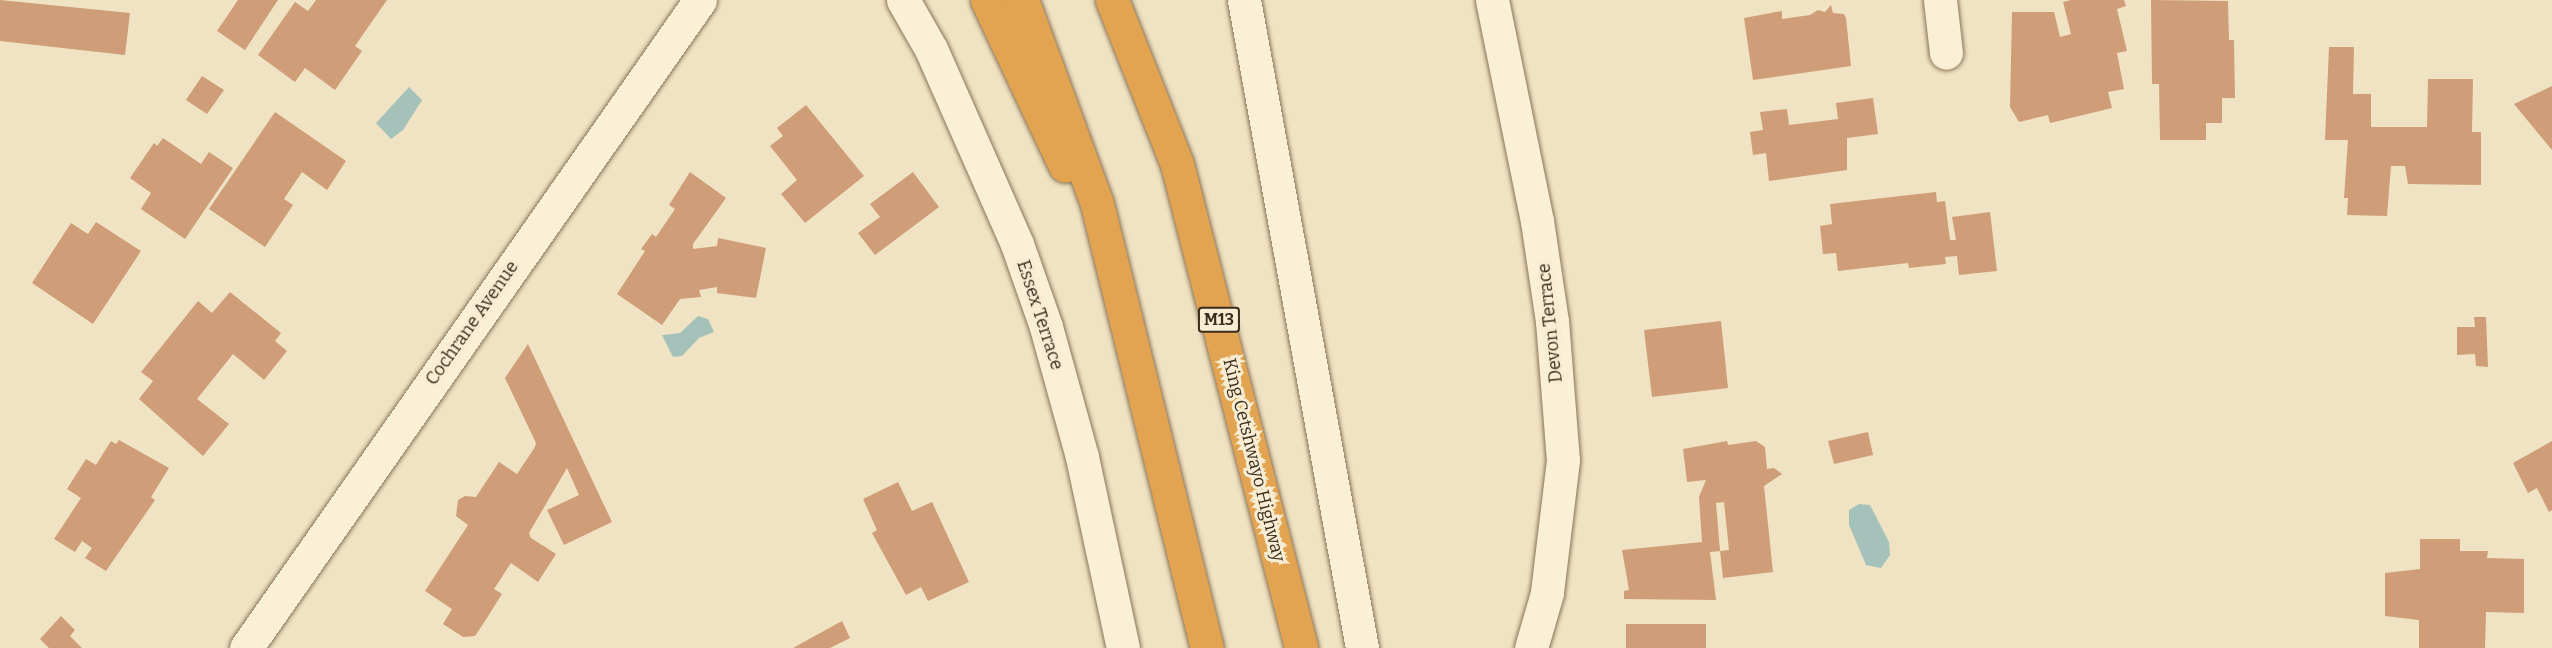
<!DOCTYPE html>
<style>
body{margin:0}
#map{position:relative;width:2552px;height:648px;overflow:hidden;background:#f0e3c3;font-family:Bitter,serif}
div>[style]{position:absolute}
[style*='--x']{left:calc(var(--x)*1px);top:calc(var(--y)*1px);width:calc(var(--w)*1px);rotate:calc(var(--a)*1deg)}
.water>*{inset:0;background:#a5c2ba}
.building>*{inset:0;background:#cf9d77}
.roads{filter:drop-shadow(0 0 2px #8b7459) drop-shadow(0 0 2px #8b7459)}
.minor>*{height:33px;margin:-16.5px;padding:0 16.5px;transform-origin:16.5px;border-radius:16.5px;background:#faf0d6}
.highway>*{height:33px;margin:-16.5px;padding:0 16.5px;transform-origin:16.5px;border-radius:16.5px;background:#e2a450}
span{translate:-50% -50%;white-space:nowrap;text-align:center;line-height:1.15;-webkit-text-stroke:6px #f7edd2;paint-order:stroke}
.shield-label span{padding:2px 4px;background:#f7edd2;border:2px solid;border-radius:4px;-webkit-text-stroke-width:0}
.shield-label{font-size:16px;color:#3a2c1d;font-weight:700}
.street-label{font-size:18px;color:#3a2c1d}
</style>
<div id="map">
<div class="water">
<i style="clip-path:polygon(409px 87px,422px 100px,403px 130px,391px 139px,376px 123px)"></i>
<i style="clip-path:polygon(698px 316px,708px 319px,714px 332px,699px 338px,682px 356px,673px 357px,662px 335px,680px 333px)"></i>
<i style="clip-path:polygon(1859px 504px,1870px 505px,1889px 542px,1890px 555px,1881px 568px,1866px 565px,1849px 525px,1849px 510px)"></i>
</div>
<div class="building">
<i style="clip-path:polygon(0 0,130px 13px,125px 55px,0 41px)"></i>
<i style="clip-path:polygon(238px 0,278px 0,245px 50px,217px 31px)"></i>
<i style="clip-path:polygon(316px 0,387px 0,355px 46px,362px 51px,335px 90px,305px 68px,295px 82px,258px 55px,295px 2px,308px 11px)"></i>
<i style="clip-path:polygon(2071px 0,2124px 0,2126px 6px,2117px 9px,2127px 51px,2117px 53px,2124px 89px,2108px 92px,2112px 108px,2050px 123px,2048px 115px,2019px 122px,2010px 107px,2012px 12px,2054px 12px,2060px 37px,2071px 34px,2063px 2px)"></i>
<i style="clip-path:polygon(2151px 0,2228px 1px,2229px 40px,2234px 40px,2235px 98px,2222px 98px,2222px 123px,2206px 123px,2206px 140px,2160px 140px,2159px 84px,2152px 84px)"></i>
<i style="clip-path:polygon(1831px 5px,1833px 13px,1844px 14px,1846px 18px,1851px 66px,1753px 80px,1744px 18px,1782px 11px,1782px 19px,1810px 15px,1818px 10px,1825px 12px)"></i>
<i style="clip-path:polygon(2329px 47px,2354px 47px,2353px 94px,2371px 94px,2371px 127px,2427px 127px,2428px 79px,2473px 79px,2472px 132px,2481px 132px,2481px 185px,2408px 184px,2405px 166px,2391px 166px,2387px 216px,2347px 215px,2348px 198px,2344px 198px,2348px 140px,2325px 140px)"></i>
<i style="clip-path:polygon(202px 76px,224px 90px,207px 114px,186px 100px)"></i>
<i style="clip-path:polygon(2552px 86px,2552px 150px,2514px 104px)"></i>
<i style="clip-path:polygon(1873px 98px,1878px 134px,1847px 138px,1847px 170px,1769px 181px,1766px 153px,1753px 155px,1750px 132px,1763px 130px,1760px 112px,1787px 109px,1789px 125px,1838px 119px,1836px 103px)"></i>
<i style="clip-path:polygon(806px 105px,864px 176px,805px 223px,781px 194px,797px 180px,770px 146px,783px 136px,777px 128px)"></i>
<i style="clip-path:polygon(275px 112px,346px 161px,327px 190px,302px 172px,284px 199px,293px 205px,265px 247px,209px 209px)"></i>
<i style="clip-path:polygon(163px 138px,201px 164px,209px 152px,233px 168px,185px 239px,141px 209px,151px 193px,130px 178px,154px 143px,157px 146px)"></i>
<i style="clip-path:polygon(690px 172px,726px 198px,693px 244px,693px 249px,717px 246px,718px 238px,766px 248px,756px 298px,717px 293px,717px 287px,699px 290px,701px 297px,680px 299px,662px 325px,617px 294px,645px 251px,641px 249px,652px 234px,656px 237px,675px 209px,669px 205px)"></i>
<i style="clip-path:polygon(913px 172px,939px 207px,875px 255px,858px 233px,880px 217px,870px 204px)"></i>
<i style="clip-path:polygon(1936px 192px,1937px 202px,1945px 201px,1950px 240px,1956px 240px,1952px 217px,1990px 212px,1997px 271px,1959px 275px,1957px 256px,1945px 257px,1946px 264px,1909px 268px,1908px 263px,1838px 271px,1836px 253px,1823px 254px,1820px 226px,1832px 224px,1830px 204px)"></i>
<i style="clip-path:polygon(96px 222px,141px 251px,93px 324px,32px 283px,71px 223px,88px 234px)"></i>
<i style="clip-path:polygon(230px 292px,281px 333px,275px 341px,287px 351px,264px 380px,233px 354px,197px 399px,229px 424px,203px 456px,139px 399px,153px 381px,141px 372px,198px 301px,212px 313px)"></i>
<i style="clip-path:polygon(2474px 317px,2486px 317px,2488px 367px,2476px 366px,2475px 354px,2457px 355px,2457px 327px,2475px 327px)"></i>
<i style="clip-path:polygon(1721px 321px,1728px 388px,1652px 397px,1644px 330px)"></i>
<i style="clip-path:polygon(528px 344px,612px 522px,564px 545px,547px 510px,579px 495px,567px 468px,529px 533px,531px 538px,556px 554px,538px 582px,511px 563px,494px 589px,502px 594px,485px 621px,475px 636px,463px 637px,443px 624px,452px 609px,425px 591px,468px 525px,456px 516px,458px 500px,465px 496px,476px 497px,499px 462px,517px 474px,535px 447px,536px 443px,505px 378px)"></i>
<i style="clip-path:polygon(1868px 432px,1873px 455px,1834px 464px,1828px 441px)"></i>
<i style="clip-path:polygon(119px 440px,169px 468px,151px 497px,155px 500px,106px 571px,85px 558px,92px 548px,82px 541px,75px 552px,54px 539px,81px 498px,67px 489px,86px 459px,96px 465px,111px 441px,116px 444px)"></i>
<i style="clip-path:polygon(evenodd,1727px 441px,1728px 445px,1756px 441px,1765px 447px,1767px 469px,1774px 468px,1782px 474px,1764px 486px,1773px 572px,1723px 578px,1720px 551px,1710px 552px,1716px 600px,1624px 599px,1624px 591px,1629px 590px,1622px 550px,1702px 542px,1699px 497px,1706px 480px,1687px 482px,1683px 449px,1727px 441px,1724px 502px,1729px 550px,1720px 551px,1716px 503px,1724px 502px)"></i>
<i style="clip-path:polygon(2552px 441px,2552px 510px,2549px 512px,2537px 488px,2528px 493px,2513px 463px)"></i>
<i style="clip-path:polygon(898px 482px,912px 511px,932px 502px,969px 582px,928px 601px,921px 587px,906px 595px,872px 533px,877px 530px,863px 499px)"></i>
<i style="clip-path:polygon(2420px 539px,2460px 539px,2460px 551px,2488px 551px,2487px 558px,2524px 559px,2524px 613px,2486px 612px,2485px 648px,2419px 648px,2419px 620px,2385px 616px,2385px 573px,2420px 569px)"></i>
<i style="clip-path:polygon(61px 616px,75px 630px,70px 636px,82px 648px,49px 648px,40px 639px)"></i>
<i style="clip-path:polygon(842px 621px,850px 638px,830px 648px,793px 648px)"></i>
<i style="clip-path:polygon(1626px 624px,1706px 624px,1706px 648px,1626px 648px)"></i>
</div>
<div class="roads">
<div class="minor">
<i style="--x:903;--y:0;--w:56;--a:60.3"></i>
<i style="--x:931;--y:49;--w:213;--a:66.2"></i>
<i style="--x:1017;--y:244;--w:88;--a:70.7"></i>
<i style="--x:1046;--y:327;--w:135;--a:74.5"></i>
<i style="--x:1082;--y:457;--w:195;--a:77.9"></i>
<i style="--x:1244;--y:0;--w:659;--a:79.68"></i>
<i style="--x:1492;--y:0;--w:226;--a:78.5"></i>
<i style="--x:1537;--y:221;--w:101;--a:81.5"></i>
<i style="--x:1552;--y:321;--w:139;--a:85.5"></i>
<i style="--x:1563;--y:460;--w:134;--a:96.9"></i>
<i style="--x:1547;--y:593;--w:57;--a:106.2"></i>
<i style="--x:1940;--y:0;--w:53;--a:83.5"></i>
<i style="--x:246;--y:648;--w:791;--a:-54.98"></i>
</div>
<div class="highway">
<i style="--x:987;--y:0;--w:183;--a:64.8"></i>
<i style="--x:1022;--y:0;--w:217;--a:69.8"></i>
<i style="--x:1097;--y:204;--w:457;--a:76.1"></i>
<i style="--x:1112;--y:0;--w:176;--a:68.4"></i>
<i style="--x:1177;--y:164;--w:500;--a:75.6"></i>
</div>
</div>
<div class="shield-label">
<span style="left:1219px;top:320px">M13</span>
</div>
<div class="street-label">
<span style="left:1040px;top:315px;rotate:72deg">Essex Terrace</span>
<span style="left:472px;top:323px;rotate:-55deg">Cochrane Avenue</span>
<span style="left:1550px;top:323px;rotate:-96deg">Devon Terrace</span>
<span style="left:1254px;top:460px;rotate:76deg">King Cetshwayo Highway</span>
</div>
</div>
